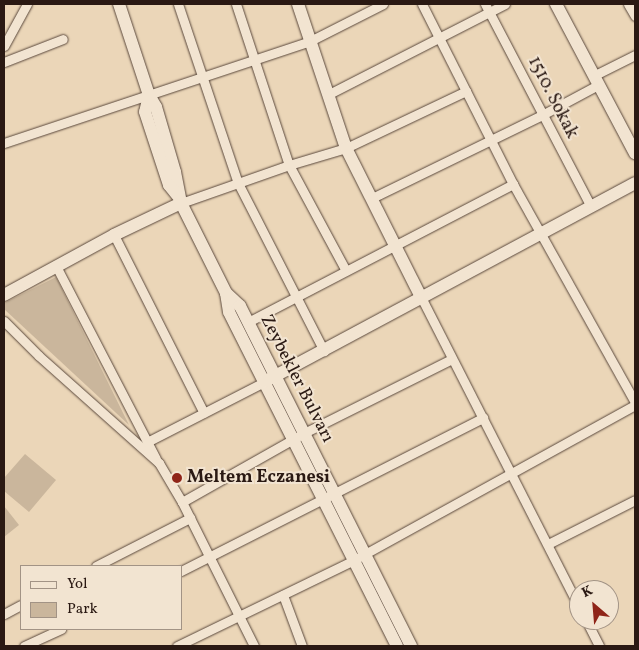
<!DOCTYPE html>
<meta charset="utf-8">
<style>
body{margin:0}
#map{position:relative;width:639px;height:650px;overflow:hidden;background:#ebd6b8;font-family:Vollkorn,serif}
div>[style]{position:absolute}
[style*='--x']{left:calc(var(--x)*1px);top:calc(var(--y)*1px);width:calc(var(--w)*1px);rotate:calc(var(--a)*1deg)}
.green>*{inset:0;background:#cab69c}
.roads{filter:drop-shadow(0 0 1px #5a483c) drop-shadow(0 0 1px #5a483c)}
.street>*{height:9px;margin:-4.5px;padding:0 4.5px;transform-origin:4.5px;border-radius:4.5px;background:#f2e4d1}
.secondary>*{height:12px;margin:-6px;padding:0 6px;transform-origin:6px;border-radius:6px;background:#f2e4d1}
.dots>*{width:14px;height:14px;translate:-50% -50%;box-sizing:border-box;border:2px solid #f2e4d1;border-radius:50%}
span{translate:-50% -50%;white-space:nowrap;text-align:center;line-height:1.15;-webkit-text-stroke:4px #f2e4d1;paint-order:stroke}
.street-label{font-size:18px;color:#2a1913}
.poi-label{font-size:18px;color:#2a1913;font-weight:700}
.left{translate:0 -50%;text-align:left}
.frame{position:absolute;inset:0;border:5px solid #2a1913;pointer-events:none}
.legend{position:absolute;left:20px;top:565px;width:162px;height:65px;box-sizing:border-box;background:#f2e4d1;border:1px solid #a29385;margin:0;padding:6px 9px;list-style:none;font-size:15px;color:#2a1913}
.legend li{display:flex;align-items:center;gap:10px;height:25px}
.legend b{width:25px;border:1px solid #a29385}
.north{position:absolute;left:569px;top:580px;width:50px;height:50px;box-sizing:border-box;background:#f2e4d1;border:1px solid #a29385;border-radius:50%;rotate:333deg;font-size:14px;font-weight:700;line-height:20px;text-align:center;color:#2a1913}
.north::after{content:'';display:block;margin:auto;width:18px;height:22px;background:#8f2418;clip-path:polygon(50% 0,100% 100%,50% 72%,0 100%)}
</style>
<div id="map">
<div class="green">
<i style="clip-path:polygon(56px 277px,129px 425px,4px 309px,4px 303px)"></i>
<i style="clip-path:polygon(25px 454px,56px 480px,29px 512px,4px 491px,4px 478px)"></i>
<i style="clip-path:polygon(4px 506px,19px 525px,4px 537px)"></i>
</div>
<div class="roads">
<div class="street">
<i style="--x:178;--y:4;--w:189;--a:71.5"></i>
<i style="--x:238;--y:183;--w:189;--a:62.9"></i>
<i style="--x:236;--y:4;--w:169;--a:71.8"></i>
<i style="--x:289;--y:165;--w:120;--a:61.7"></i>
<i style="--x:422;--y:4;--w:202;--a:63.2"></i>
<i style="--x:513;--y:184;--w:250;--a:60.8"></i>
<i style="--x:485;--y:4;--w:229;--a:62.4"></i>
<i style="--x:628;--y:4;--w:14;--a:60"></i>
<i style="--x:4;--y:46;--w:48;--a:-61.3"></i>
<i style="--x:4;--y:62;--w:63;--a:-21.3"></i>
<i style="--x:593;--y:76;--w:47;--a:-26.6"></i>
<i style="--x:327;--y:95;--w:200;--a:-27.1"></i>
<i style="--x:4;--y:143;--w:323;--a:-18.4"></i>
<i style="--x:310;--y:41;--w:82;--a:-26.9"></i>
<i style="--x:372;--y:198;--w:189;--a:-26"></i>
<i style="--x:542;--y:115;--w:64;--a:-28.2"></i>
<i style="--x:181;--y:203;--w:114;--a:-19.4"></i>
<i style="--x:289;--y:165;--w:59;--a:-16.6"></i>
<i style="--x:346;--y:148;--w:133;--a:-25.4"></i>
<i style="--x:114;--y:235;--w:199;--a:63.2"></i>
<i style="--x:56;--y:266;--w:217;--a:62.6"></i>
<i style="--x:422;--y:299;--w:346;--a:63"></i>
<i style="--x:4;--y:321;--w:49;--a:45"></i>
<i style="--x:39;--y:356;--w:161;--a:41.7"></i>
<i style="--x:159;--y:463;--w:45;--a:59.5"></i>
<i style="--x:182;--y:502;--w:161;--a:63.4"></i>
<i style="--x:248;--y:322;--w:299;--a:-27.5"></i>
<i style="--x:147;--y:442;--w:131;--a:-27.1"></i>
<i style="--x:182;--y:502;--w:140;--a:-29.5"></i>
<i style="--x:304;--y:433;--w:165;--a:-26.6"></i>
<i style="--x:548;--y:544;--w:97;--a:-26.8"></i>
<i style="--x:96;--y:566;--w:106;--a:-27.1"></i>
<i style="--x:181;--y:571;--w:339;--a:-26.9"></i>
<i style="--x:283;--y:595;--w:54;--a:69.6"></i>
<i style="--x:4;--y:614;--w:19;--a:-28"></i>
<i style="--x:586;--y:620;--w:29;--a:63"></i>
<i style="--x:24;--y:646;--w:41;--a:-24.7"></i>
<i style="--x:177;--y:646;--w:197;--a:-25.9"></i>
<i style="--x:354;--y:560;--w:321;--a:-28.9"></i>
</div>
<div class="secondary">
<i style="--x:119;--y:4;--w:96;--a:71.8"></i>
<i style="--x:149;--y:95;--w:14;--a:60"></i>
<i style="--x:156;--y:107;--w:68;--a:73.7"></i>
<i style="--x:175;--y:172;--w:32;--a:79"></i>
<i style="--x:181;--y:203;--w:101;--a:63.4"></i>
<i style="--x:226;--y:293;--w:19;--a:81"></i>
<i style="--x:229;--y:312;--w:374;--a:63.3"></i>
<i style="--x:298;--y:4;--w:152;--a:71.6"></i>
<i style="--x:346;--y:148;--w:169;--a:63.3"></i>
<i style="--x:556;--y:4;--w:169;--a:62.1"></i>
<i style="--x:149;--y:95;--w:17;--a:103"></i>
<i style="--x:145;--y:112;--w:77;--a:71.8"></i>
<i style="--x:169;--y:185;--w:14;--a:51"></i>
<i style="--x:226;--y:293;--w:19;--a:43"></i>
<i style="--x:240;--y:306;--w:381;--a:63.3"></i>
<i style="--x:4;--y:295;--w:125;--a:-28.6"></i>
<i style="--x:114;--y:235;--w:74;--a:-25.5"></i>
<i style="--x:264;--y:382;--w:421;--a:-28.2"></i>
</div>
</div>
<div class="dots">
<i style="left:177px;top:478px;background:#8f2418"></i>
</div>
<div class="street-label">
<span style="left:552px;top:98px;rotate:63deg">1510. Sokak</span>
<span style="left:296px;top:379px;rotate:63deg">Zeybekler Bulvarı</span>
</div>
<div class="poi-label">
<span class="left" style="left:187px;top:478px">Meltem Eczanesi</span>
</div>
<div class="frame"></div>
<ul class="legend">
<li><b style="height:6px;background:#f2e4d1"></b>Yol</li>
<li><b style="height:14px;background:#cab69c"></b>Park</li>
</ul>
<div class="north">K</div>
</div>
